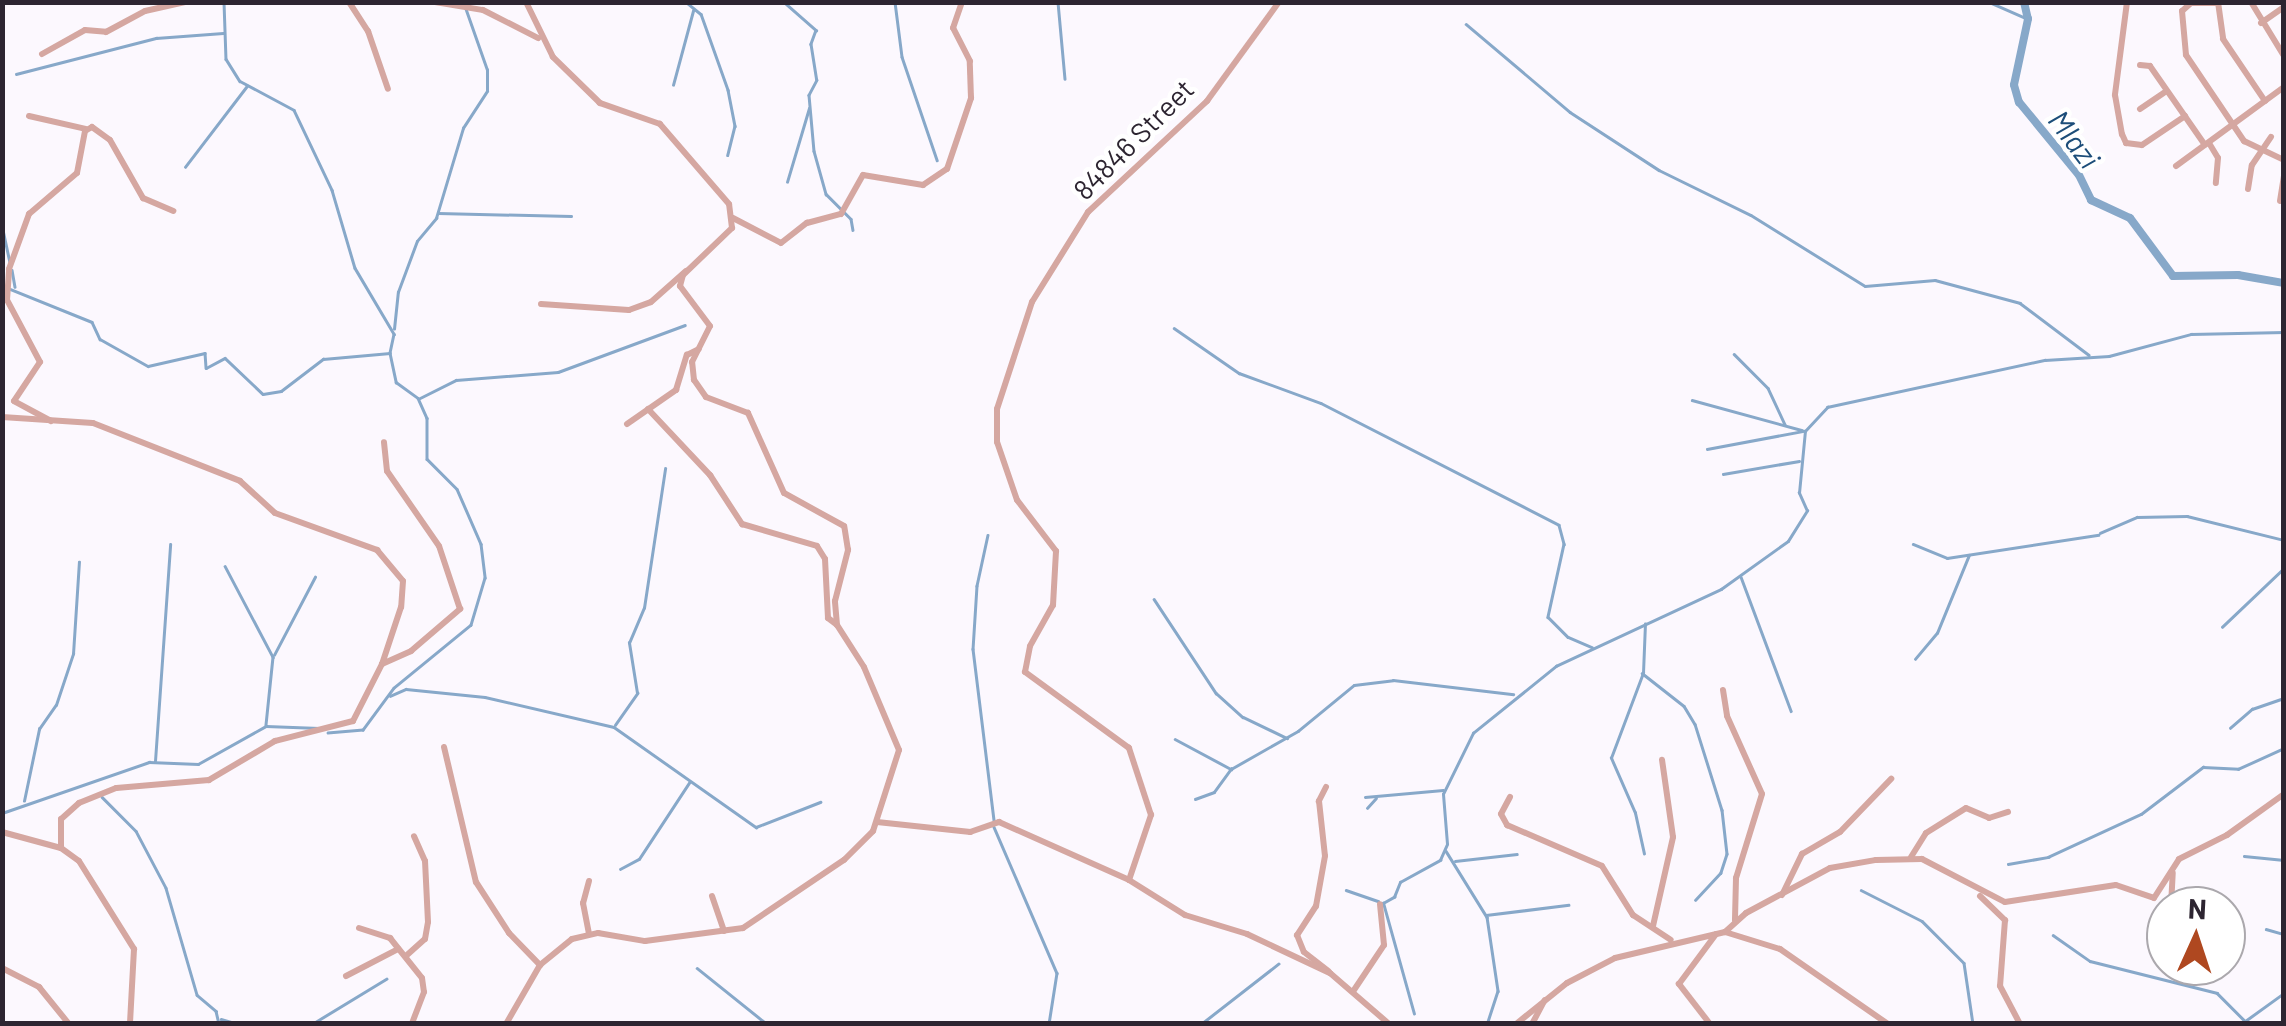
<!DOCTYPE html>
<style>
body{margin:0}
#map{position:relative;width:2286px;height:1026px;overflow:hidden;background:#fcf8fe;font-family:Barlow,sans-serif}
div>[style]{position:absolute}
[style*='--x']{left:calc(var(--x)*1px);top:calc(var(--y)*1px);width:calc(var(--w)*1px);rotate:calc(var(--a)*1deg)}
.stream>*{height:2.5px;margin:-1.25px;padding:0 1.25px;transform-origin:1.25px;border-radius:1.25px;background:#87a8c9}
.river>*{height:8px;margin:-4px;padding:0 4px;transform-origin:4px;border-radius:4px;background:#87a8c9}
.minor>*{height:6px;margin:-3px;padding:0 3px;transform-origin:3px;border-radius:3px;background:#d5a7a1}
span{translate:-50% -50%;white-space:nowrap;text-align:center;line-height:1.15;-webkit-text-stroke:9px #fff;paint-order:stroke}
.street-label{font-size:28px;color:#2d2531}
.water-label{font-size:30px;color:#1c4d79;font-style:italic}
.frame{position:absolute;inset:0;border:5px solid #2d2531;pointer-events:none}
.north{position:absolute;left:2146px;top:886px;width:100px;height:100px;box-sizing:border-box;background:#fff;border:2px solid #aba8ad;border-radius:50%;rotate:3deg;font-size:28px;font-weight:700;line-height:40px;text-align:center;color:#2d2531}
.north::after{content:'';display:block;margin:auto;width:35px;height:45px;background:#af4820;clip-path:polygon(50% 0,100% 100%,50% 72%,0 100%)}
</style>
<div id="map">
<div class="stream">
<i style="--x:224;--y:2;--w:57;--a:88"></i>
<i style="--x:226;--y:59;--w:26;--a:58"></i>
<i style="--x:240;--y:81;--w:61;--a:28.2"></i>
<i style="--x:294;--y:110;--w:89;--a:64.6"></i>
<i style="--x:332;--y:190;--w:81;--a:73.6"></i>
<i style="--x:355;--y:268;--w:77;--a:59.4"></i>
<i style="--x:394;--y:334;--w:19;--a:102"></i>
<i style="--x:686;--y:2;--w:19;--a:39"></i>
<i style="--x:701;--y:14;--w:81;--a:70.4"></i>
<i style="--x:728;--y:90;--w:37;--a:79"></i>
<i style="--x:735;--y:126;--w:30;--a:104"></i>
<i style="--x:784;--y:2;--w:43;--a:41.2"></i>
<i style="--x:816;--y:30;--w:15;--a:110"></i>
<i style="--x:811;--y:44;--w:36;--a:81"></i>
<i style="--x:817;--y:80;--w:17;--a:118"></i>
<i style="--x:809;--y:95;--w:56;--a:84.9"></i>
<i style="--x:814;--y:151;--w:45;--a:74.4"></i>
<i style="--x:826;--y:194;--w:35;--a:45"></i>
<i style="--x:851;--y:219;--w:11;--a:80"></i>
<i style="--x:895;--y:2;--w:55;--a:82.7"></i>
<i style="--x:902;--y:57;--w:109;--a:71.2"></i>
<i style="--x:1058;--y:2;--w:77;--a:84.8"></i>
<i style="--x:1989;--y:2;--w:43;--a:23.6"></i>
<i style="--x:1466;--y:24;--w:136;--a:40.2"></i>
<i style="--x:1570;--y:112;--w:106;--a:33.1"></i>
<i style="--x:1659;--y:170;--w:102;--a:26.1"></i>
<i style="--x:1751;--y:215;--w:134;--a:31.9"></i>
<i style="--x:1865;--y:286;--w:70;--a:-4.9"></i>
<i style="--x:1935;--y:280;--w:88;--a:15.1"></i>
<i style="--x:2020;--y:303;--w:86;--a:37"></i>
<i style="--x:16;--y:74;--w:145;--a:-14.4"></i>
<i style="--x:156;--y:38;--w:67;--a:-4.3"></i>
<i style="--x:673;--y:85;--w:77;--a:-74.9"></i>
<i style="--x:185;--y:167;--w:102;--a:-52.6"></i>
<i style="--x:787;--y:182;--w:77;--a:-73.4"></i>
<i style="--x:438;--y:213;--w:133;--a:1.3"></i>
<i style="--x:2;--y:225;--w:38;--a:78"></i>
<i style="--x:12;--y:270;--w:17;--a:80"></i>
<i style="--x:10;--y:289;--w:88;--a:21.9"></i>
<i style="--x:92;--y:322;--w:19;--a:65"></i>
<i style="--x:100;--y:339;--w:55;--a:29.4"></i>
<i style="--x:148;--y:366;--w:58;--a:-12.8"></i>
<i style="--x:205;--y:353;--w:15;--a:86"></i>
<i style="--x:206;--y:368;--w:21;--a:-28"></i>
<i style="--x:225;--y:358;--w:52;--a:43.5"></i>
<i style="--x:263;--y:394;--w:18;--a:-9"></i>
<i style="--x:281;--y:391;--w:53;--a:-37.3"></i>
<i style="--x:323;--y:359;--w:67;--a:-5.1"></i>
<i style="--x:390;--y:353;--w:30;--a:78"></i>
<i style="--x:396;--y:382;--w:27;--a:36"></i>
<i style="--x:418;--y:398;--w:22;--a:66"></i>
<i style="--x:427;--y:418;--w:41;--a:90"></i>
<i style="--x:427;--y:459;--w:42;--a:45"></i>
<i style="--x:457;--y:489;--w:60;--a:66.4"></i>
<i style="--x:481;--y:544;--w:34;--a:83"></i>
<i style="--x:485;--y:578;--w:49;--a:106.6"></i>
<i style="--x:471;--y:625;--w:99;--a:140.7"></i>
<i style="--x:394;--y:688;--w:52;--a:126.4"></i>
<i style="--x:363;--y:730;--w:35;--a:175"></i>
<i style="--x:1174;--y:328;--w:79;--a:34.7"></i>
<i style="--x:1239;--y:373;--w:87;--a:20.1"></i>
<i style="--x:1321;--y:403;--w:267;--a:27.1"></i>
<i style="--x:1559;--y:525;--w:20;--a:75"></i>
<i style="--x:1564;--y:544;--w:75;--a:102.4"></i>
<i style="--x:1548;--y:617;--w:28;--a:45"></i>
<i style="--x:1568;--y:637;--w:26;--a:23"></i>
<i style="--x:394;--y:329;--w:37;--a:-84"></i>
<i style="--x:398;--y:292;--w:54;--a:-69.6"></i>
<i style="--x:417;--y:241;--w:30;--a:-50"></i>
<i style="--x:436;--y:218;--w:94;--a:-73.3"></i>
<i style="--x:463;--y:128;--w:44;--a:-57"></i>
<i style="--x:487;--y:91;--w:21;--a:-90"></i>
<i style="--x:487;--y:70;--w:72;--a:-109.4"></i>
<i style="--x:1734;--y:354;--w:48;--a:45"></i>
<i style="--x:1768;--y:388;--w:40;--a:65"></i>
<i style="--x:420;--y:398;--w:40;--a:-26.6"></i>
<i style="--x:456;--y:380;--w:102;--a:-4.5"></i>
<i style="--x:558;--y:372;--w:135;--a:-20.3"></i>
<i style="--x:1692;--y:400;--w:114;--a:15.3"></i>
<i style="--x:1707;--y:449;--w:98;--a:-10.6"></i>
<i style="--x:1723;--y:474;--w:77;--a:-9.7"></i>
<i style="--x:2100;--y:533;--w:40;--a:-23.4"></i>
<i style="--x:2137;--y:517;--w:50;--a:-1.1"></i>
<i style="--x:2187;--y:516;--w:100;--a:13.9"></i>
<i style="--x:988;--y:535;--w:52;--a:102.2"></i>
<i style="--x:977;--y:586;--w:63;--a:93.6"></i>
<i style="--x:973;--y:649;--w:172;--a:83"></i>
<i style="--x:1913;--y:544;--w:37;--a:22"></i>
<i style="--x:1947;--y:558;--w:153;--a:-8.7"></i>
<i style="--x:225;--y:566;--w:103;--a:62.2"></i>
<i style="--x:273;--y:657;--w:68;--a:95.9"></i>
<i style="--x:1741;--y:577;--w:143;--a:69.5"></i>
<i style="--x:1154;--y:599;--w:113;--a:56.6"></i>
<i style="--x:1216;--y:693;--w:36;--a:42"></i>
<i style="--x:1243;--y:717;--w:49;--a:25.5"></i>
<i style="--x:2222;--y:627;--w:86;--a:-43.6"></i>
<i style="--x:274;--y:655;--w:88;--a:-62.3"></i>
<i style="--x:1915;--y:659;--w:34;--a:-50"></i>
<i style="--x:1937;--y:633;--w:84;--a:-67.7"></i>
<i style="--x:1642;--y:673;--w:53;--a:38.2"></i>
<i style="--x:1684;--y:706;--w:21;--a:59"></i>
<i style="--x:1695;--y:724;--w:90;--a:72.6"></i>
<i style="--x:1722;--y:810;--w:44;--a:83.5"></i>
<i style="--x:1727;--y:854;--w:20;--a:108"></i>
<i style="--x:1721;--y:873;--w:37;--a:133"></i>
<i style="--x:390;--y:696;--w:17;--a:-24"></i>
<i style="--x:406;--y:689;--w:79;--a:5.8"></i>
<i style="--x:485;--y:697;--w:132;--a:13.1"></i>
<i style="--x:614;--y:727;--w:174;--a:35.2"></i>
<i style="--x:756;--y:827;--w:69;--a:-21.3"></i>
<i style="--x:615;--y:725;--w:39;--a:-55"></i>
<i style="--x:637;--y:693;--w:51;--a:-99.1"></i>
<i style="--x:629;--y:643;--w:38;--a:-67"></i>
<i style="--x:644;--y:608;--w:141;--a:-81.4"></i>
<i style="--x:2230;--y:728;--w:29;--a:-41"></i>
<i style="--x:2252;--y:709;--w:34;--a:-19"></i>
<i style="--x:1175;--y:739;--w:64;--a:28.2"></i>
<i style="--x:1231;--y:769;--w:77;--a:-29.6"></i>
<i style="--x:1298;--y:731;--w:72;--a:-39.4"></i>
<i style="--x:1354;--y:685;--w:39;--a:-7"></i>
<i style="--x:1393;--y:680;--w:121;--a:6.7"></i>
<i style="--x:155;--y:761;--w:217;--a:-86"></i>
<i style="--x:102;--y:797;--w:48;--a:45"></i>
<i style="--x:136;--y:831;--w:64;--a:62.2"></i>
<i style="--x:166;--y:888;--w:111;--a:73.8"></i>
<i style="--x:197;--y:995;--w:25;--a:40"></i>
<i style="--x:216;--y:1011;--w:13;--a:77"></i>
<i style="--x:1365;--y:797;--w:78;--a:-5.1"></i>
<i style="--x:1195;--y:799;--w:20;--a:-20"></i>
<i style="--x:1214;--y:792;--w:29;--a:-54"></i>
<i style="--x:24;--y:801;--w:74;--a:-78.2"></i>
<i style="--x:39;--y:729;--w:29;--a:-55"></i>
<i style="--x:56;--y:705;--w:54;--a:-71.6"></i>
<i style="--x:73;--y:654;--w:92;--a:-86.3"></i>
<i style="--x:1367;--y:808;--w:13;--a:-48"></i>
<i style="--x:2;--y:813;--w:156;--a:-19.1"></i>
<i style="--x:149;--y:762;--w:49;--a:2.3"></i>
<i style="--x:198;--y:764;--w:78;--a:-29.2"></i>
<i style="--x:266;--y:726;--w:53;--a:2.2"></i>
<i style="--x:994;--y:827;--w:159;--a:66.7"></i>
<i style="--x:1057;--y:973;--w:52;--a:98.9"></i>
<i style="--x:1446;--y:851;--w:78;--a:58.2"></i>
<i style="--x:1487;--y:917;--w:75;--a:81.5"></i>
<i style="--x:1498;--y:991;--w:35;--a:108"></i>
<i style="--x:1644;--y:854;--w:42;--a:-102.4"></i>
<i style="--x:1635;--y:813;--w:60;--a:-113.6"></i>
<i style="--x:1611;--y:758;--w:91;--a:-69.4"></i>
<i style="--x:1643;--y:673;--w:49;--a:-87.7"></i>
<i style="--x:2244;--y:856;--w:40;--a:5.7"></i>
<i style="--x:1455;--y:861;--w:62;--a:-6.4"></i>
<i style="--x:2008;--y:864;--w:41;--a:-9.9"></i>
<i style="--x:2048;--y:857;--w:102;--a:-24.8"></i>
<i style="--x:2141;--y:814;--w:78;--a:-37.2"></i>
<i style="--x:2203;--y:767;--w:35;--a:3"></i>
<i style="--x:2238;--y:769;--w:51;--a:-24.5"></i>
<i style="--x:620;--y:869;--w:21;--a:-28"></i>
<i style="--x:639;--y:859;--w:91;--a:-56.7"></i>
<i style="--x:1346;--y:890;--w:34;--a:19"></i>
<i style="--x:1861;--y:890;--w:68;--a:26.9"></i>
<i style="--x:1922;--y:921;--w:59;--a:45"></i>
<i style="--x:1964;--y:963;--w:62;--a:81.6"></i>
<i style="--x:1486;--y:915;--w:83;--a:-7"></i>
<i style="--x:2266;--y:929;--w:19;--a:16"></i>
<i style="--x:2053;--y:935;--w:45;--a:35.1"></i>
<i style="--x:2090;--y:961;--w:131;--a:14.1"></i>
<i style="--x:2217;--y:993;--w:38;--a:45"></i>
<i style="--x:697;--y:968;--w:90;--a:38.7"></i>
<i style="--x:1414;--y:1014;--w:115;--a:-105.6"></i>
<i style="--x:1383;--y:903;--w:13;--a:-29"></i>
<i style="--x:1394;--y:897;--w:16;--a:-68"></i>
<i style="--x:1400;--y:882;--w:46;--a:-28.8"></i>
<i style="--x:1440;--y:860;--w:17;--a:-66"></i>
<i style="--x:1447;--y:844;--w:50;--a:-94.6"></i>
<i style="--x:1443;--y:794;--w:68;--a:-63.8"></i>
<i style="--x:1473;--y:733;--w:107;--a:-38.9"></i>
<i style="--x:1556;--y:666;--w:182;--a:-25"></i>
<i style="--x:1721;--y:589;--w:82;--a:-35.6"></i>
<i style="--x:1788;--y:541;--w:36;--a:-58"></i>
<i style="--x:1807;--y:511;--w:20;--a:-114"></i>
<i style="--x:1799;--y:493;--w:62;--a:-84.5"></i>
<i style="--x:1805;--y:431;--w:33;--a:-47"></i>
<i style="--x:1827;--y:407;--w:223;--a:-12.2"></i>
<i style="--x:2045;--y:360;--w:64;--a:-3.6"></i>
<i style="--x:2109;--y:356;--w:85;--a:-15"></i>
<i style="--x:2191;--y:334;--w:93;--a:-1.2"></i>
<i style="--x:221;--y:1019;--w:18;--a:16"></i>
<i style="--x:312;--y:1024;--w:87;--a:-31.3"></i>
<i style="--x:1201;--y:1024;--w:98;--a:-37.9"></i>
<i style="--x:2241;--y:1024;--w:53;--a:-35.8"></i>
</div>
<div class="river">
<i style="--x:2024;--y:2;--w:17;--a:77"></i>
<i style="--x:2028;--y:19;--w:67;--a:102"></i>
<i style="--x:2014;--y:85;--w:18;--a:74"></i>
<i style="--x:2019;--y:102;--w:94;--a:50.6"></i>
<i style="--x:2079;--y:175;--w:28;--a:64"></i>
<i style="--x:2091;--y:200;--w:43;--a:24.8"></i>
<i style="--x:2130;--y:218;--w:72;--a:53.4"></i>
<i style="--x:2173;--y:276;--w:65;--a:-0.9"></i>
<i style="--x:2238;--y:275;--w:47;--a:9.9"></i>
</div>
<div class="minor">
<i style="--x:349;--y:2;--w:35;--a:57"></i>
<i style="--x:368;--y:31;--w:61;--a:71"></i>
<i style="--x:435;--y:2;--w:49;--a:9.5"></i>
<i style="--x:483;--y:10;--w:62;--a:27"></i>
<i style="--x:2127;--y:2;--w:94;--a:97.4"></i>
<i style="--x:2115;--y:95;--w:40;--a:80"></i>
<i style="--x:2122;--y:134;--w:10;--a:66"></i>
<i style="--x:2126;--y:143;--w:16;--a:7"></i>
<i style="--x:2142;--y:145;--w:52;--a:-34"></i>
<i style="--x:2218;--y:2;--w:37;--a:82"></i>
<i style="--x:2223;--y:39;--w:75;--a:55.9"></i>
<i style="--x:2251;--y:2;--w:63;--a:58.6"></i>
<i style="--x:2218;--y:3;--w:27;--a:180"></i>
<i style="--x:2191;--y:3;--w:12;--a:138"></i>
<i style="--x:2182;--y:11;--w:44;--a:84.8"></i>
<i style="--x:2186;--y:55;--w:104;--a:56"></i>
<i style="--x:2244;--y:141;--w:44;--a:25.4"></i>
<i style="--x:2261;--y:23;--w:28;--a:-35"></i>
<i style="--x:42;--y:54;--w:49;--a:-29.2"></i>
<i style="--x:85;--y:30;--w:21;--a:5"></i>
<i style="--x:106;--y:32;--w:44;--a:-28.3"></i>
<i style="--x:145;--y:11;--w:41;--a:-12.7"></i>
<i style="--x:2140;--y:65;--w:10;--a:6"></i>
<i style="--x:2150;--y:66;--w:96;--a:55.2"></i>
<i style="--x:2140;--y:109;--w:32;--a:-34"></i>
<i style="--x:29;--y:116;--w:58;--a:12.8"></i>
<i style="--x:2209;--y:143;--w:17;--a:59"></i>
<i style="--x:2218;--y:158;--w:25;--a:95"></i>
<i style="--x:2176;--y:166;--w:134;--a:-36.2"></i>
<i style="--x:2248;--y:189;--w:24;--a:-81"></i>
<i style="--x:2252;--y:165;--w:34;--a:-56"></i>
<i style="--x:2280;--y:201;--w:25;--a:-81"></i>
<i style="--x:733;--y:218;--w:54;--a:27.5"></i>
<i style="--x:781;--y:243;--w:33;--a:-38"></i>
<i style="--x:807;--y:223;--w:35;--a:-15"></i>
<i style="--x:841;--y:214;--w:45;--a:-60.6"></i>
<i style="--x:863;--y:175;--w:61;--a:9.5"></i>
<i style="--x:923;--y:185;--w:29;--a:-34"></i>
<i style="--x:947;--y:169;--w:75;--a:-71.3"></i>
<i style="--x:971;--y:98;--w:37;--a:-92"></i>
<i style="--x:970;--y:61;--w:37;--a:-117"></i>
<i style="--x:953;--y:28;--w:28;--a:-71"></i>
<i style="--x:541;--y:304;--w:88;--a:3.9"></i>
<i style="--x:629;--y:310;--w:23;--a:-20"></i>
<i style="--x:651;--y:302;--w:47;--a:-41.5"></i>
<i style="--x:648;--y:409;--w:91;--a:46.8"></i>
<i style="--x:710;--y:475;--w:59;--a:56.9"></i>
<i style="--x:742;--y:524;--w:78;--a:16.3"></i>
<i style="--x:817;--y:546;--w:15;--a:58"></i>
<i style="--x:825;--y:559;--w:59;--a:87.1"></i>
<i style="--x:828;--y:618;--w:10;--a:37"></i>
<i style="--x:2;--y:417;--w:91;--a:3.8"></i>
<i style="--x:93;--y:423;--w:158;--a:21.5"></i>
<i style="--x:240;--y:481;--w:47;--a:42.4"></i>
<i style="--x:275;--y:513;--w:109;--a:19.9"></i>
<i style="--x:377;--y:550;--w:40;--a:50"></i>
<i style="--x:403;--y:581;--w:26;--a:94"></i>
<i style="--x:401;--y:607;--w:60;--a:108.4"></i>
<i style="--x:382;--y:664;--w:64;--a:117"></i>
<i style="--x:353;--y:721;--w:81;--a:165.6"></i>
<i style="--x:275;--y:741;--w:77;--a:149.4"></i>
<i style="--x:209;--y:780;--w:93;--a:175.1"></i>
<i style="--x:116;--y:788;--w:40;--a:158"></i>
<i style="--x:79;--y:803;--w:24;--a:138"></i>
<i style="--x:61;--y:819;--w:29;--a:90"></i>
<i style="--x:51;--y:421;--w:42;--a:-151.6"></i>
<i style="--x:14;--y:401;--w:47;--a:-56.3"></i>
<i style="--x:40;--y:362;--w:70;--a:-118"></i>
<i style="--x:7;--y:300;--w:31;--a:-86"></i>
<i style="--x:9;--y:269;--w:59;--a:-70"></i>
<i style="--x:29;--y:214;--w:63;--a:-40.5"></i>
<i style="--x:77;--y:173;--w:43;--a:-79.2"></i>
<i style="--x:85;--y:131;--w:8;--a:-30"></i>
<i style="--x:92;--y:127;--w:22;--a:36"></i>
<i style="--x:110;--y:140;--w:67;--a:60.4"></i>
<i style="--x:143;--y:198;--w:33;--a:23"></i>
<i style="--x:627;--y:424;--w:60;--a:-34.8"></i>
<i style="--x:676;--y:390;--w:37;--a:-73"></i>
<i style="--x:687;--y:355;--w:13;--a:-27"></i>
<i style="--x:382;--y:664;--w:32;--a:-24"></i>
<i style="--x:411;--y:651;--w:65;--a:-40.6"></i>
<i style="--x:460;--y:609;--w:66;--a:-108.4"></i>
<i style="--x:439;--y:546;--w:91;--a:-124.7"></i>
<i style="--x:387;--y:471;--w:29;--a:-96"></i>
<i style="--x:1723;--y:690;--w:26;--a:81"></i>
<i style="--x:1727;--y:716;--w:85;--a:65.8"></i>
<i style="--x:1762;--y:794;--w:88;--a:107.2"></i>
<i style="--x:1736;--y:878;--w:42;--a:91.4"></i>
<i style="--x:444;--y:747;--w:139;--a:76.7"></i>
<i style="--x:476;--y:882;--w:61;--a:57.1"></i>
<i style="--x:509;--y:933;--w:45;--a:45.9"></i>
<i style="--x:1326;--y:787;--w:16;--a:117"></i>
<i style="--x:1319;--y:801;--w:55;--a:83.8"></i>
<i style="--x:1325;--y:856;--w:51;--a:100.2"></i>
<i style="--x:1316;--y:906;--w:35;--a:123"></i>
<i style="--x:1297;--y:935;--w:18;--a:68"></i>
<i style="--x:1304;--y:952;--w:31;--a:38"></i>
<i style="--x:1510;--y:797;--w:19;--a:118"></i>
<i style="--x:1501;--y:814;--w:13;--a:61"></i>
<i style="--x:1507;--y:825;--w:103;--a:23.3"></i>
<i style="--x:1602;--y:866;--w:58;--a:57.7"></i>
<i style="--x:1633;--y:915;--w:45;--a:33.3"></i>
<i style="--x:877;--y:822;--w:94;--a:6.1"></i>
<i style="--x:970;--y:832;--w:31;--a:-19"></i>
<i style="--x:999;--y:822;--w:142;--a:24"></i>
<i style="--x:1129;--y:880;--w:66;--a:32"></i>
<i style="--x:1185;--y:915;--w:65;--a:17"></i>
<i style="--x:1247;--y:934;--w:92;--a:25.2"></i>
<i style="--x:1330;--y:973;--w:78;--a:40.8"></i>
<i style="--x:2;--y:832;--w:61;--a:15.2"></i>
<i style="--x:61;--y:848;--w:22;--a:36"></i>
<i style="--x:79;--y:861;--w:104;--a:58"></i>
<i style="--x:134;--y:949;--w:75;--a:93.1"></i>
<i style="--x:1911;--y:857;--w:28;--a:-58"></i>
<i style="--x:1926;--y:833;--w:47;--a:-32"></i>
<i style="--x:1966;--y:808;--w:25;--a:23"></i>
<i style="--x:1989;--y:818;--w:20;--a:-18"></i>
<i style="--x:1129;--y:880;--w:69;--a:-71.3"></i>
<i style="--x:1151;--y:815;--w:71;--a:-108.2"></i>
<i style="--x:1129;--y:748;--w:129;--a:-143.8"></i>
<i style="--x:1025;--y:672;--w:26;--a:-79"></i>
<i style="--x:1030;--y:646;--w:47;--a:-60.7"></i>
<i style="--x:1053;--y:605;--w:54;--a:-86.8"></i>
<i style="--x:1056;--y:551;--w:64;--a:-127.4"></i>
<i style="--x:1017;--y:500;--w:61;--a:-109"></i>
<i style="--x:997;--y:442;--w:33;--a:-90"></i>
<i style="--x:997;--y:409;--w:113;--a:-71.9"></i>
<i style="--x:1032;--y:302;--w:106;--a:-58.1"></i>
<i style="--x:1088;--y:212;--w:163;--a:-43"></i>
<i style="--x:1207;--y:101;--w:122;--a:-54"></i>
<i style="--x:589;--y:881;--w:23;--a:105"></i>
<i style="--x:583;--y:903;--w:31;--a:79"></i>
<i style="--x:1782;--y:895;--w:46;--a:-64"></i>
<i style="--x:1802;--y:854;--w:44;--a:-30.1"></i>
<i style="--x:1840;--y:832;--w:74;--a:-46.1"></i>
<i style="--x:712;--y:896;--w:37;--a:71"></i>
<i style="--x:1980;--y:896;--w:35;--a:44"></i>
<i style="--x:2005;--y:920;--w:66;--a:94.3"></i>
<i style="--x:2000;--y:986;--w:43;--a:62.2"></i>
<i style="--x:2171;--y:906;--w:33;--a:-87"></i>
<i style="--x:1653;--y:926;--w:91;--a:-77.3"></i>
<i style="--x:1673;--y:837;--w:78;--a:-98.1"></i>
<i style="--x:359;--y:928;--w:33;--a:18"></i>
<i style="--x:390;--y:938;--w:51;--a:51.3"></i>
<i style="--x:422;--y:978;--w:14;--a:82"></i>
<i style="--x:424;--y:992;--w:34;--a:111"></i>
<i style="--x:1725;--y:932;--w:28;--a:-42"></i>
<i style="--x:1746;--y:913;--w:95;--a:-28.2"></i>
<i style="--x:1830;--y:868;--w:47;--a:-9.9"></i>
<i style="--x:1876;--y:860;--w:46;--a:-1.2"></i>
<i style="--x:1922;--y:859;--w:93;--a:27.4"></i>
<i style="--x:2005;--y:902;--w:112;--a:-8.7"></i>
<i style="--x:2116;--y:885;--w:40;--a:18.9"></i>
<i style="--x:2154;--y:898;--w:46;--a:-57.3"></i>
<i style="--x:2179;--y:859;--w:54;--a:-26.6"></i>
<i style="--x:2227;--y:835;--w:70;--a:-35.7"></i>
<i style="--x:2156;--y:943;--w:32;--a:-72"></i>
<i style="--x:407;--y:955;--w:24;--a:-42"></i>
<i style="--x:425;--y:939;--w:17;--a:-80"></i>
<i style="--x:428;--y:922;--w:61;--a:-92.8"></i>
<i style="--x:425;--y:861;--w:27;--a:-114"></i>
<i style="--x:2;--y:968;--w:42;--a:27.2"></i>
<i style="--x:39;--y:987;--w:48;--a:51"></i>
<i style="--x:346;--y:976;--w:59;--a:-27.4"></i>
<i style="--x:1354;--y:990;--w:54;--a:-56.3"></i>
<i style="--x:1384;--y:945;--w:41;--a:-95.6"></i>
<i style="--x:506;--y:1024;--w:68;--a:-60"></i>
<i style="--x:540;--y:965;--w:41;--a:-39.1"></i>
<i style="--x:572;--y:939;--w:27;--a:-13"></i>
<i style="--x:598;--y:933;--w:48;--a:9.7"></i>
<i style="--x:645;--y:941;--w:99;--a:-7.6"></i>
<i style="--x:743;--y:928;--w:122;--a:-34"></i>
<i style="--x:844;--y:860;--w:41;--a:-45"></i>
<i style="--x:873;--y:831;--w:85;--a:-72.2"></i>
<i style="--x:899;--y:750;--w:90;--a:-112.9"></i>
<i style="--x:864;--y:667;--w:50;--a:-122.7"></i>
<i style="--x:837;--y:625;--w:24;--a:-95"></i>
<i style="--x:835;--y:601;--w:53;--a:-75.7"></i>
<i style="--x:848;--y:550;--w:24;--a:-99"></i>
<i style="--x:844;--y:526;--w:68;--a:-151.2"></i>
<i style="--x:784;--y:493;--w:88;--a:-114.2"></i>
<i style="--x:748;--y:413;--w:45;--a:-159.1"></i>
<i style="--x:706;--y:397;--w:21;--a:-125"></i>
<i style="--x:694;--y:380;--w:18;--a:-96"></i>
<i style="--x:692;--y:362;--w:40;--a:-63.4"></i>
<i style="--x:710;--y:326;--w:50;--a:-126.9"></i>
<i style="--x:680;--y:286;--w:11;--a:-75"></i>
<i style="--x:683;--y:275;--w:68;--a:-43.8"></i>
<i style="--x:732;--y:228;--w:24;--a:-97"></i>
<i style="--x:729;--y:204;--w:106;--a:-130.8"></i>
<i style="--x:660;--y:124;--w:64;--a:-160.7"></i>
<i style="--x:600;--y:103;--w:66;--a:-135.6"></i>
<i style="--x:553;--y:57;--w:61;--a:-116.1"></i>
<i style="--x:1516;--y:1024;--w:65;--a:-38.8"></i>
<i style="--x:1567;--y:983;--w:54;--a:-27.5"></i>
<i style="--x:1615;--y:958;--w:113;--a:-13.3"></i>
<i style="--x:1725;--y:932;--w:58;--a:17.2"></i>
<i style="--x:1780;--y:949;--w:131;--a:34.8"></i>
<i style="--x:1532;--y:1024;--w:27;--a:-62"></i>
<i style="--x:1710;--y:1024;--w:51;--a:-127.8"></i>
<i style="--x:1679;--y:984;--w:62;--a:-53.5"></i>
</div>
<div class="street-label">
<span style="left:1133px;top:139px;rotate:-45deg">84846 Street</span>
</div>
<div class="water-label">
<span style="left:2075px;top:139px;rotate:53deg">Mlazi</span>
</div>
<div class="frame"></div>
<div class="north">N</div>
</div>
